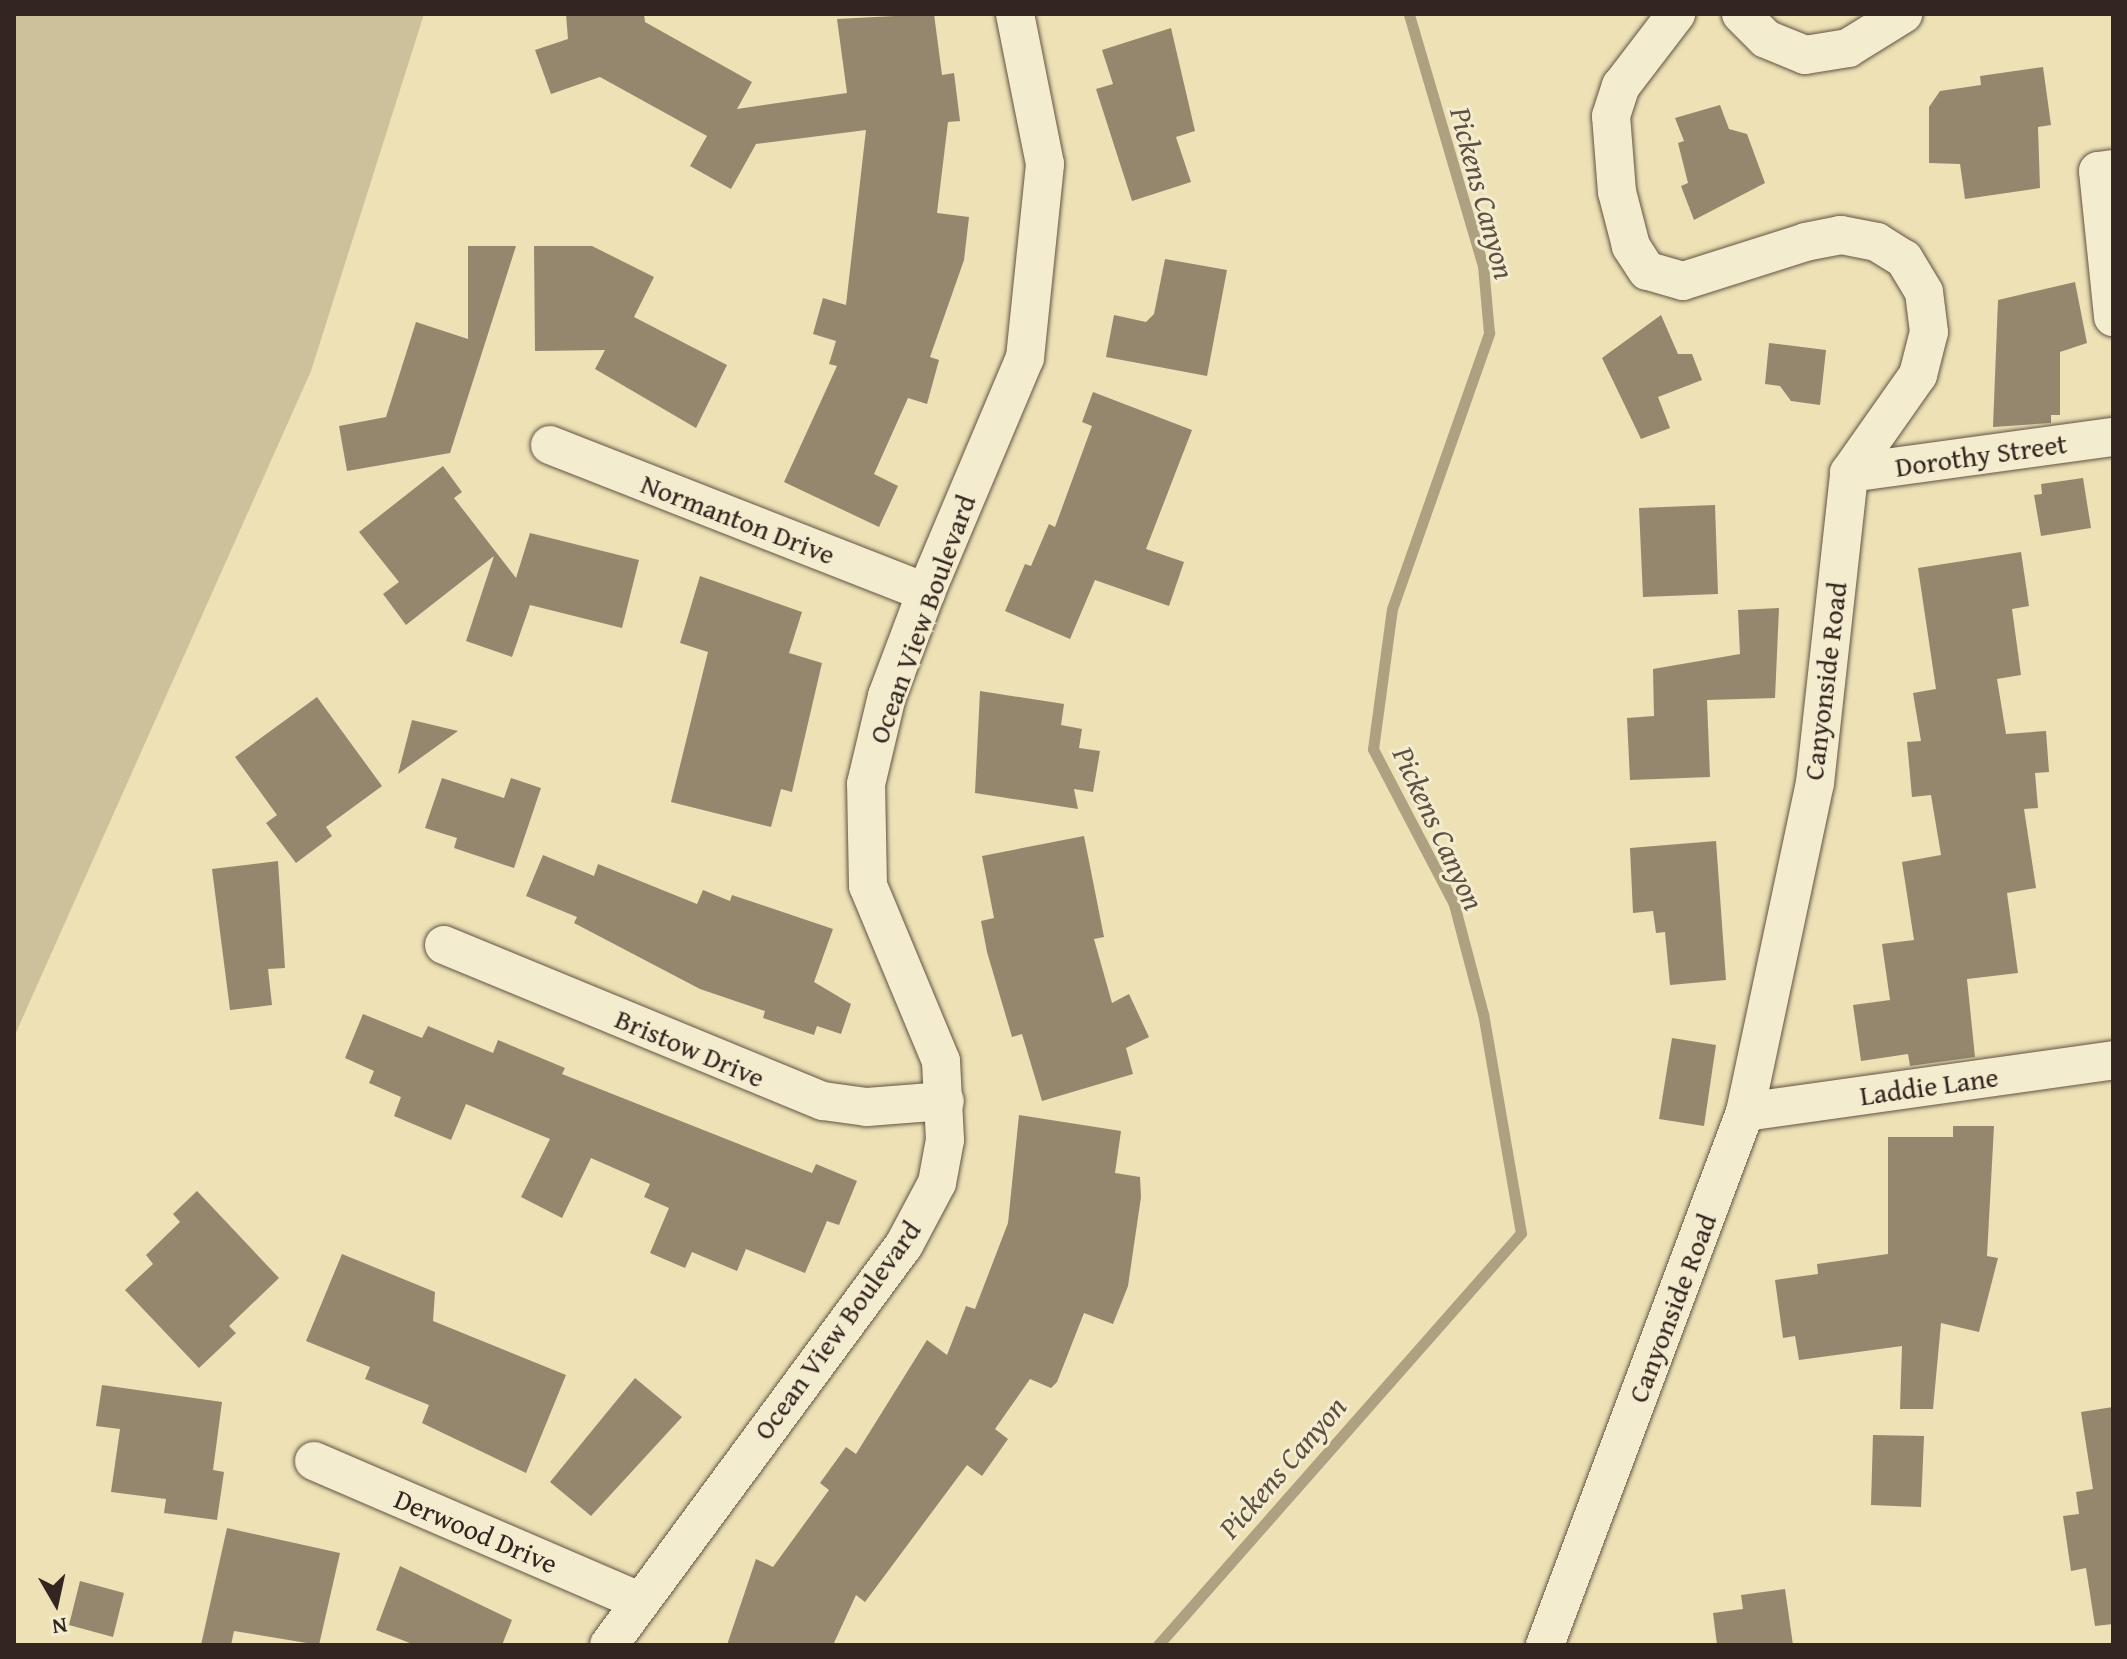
<!DOCTYPE html>
<style>
body{margin:0}
#map{position:relative;width:2127px;height:1659px;overflow:hidden;background:#ede1b5;font-family:"Gentium Book Plus",serif}
div>[style]{position:absolute}
[style*='--x']{left:calc(var(--x)*1px);top:calc(var(--y)*1px);width:calc(var(--w)*1px);rotate:calc(var(--a)*1deg)}
.green>*{inset:0;background:#cdc19c}
.stream>*{height:11px;margin:-5.5px;padding:0 5.5px;transform-origin:5.5px;border-radius:5.5px;background:#aea182}
.building>*{inset:0;background:#94876d}
.roads{filter:drop-shadow(0 0 2px #625444) drop-shadow(0 0 2px #625444)}
.street>*{height:38px;margin:-19px;padding:0 19px;transform-origin:19px;border-radius:19px;background:#f3eccf}
span{translate:-50% -50%;white-space:nowrap;text-align:center;line-height:1.15;-webkit-text-stroke:6px #f3eccf;paint-order:stroke}
.street-label{font-size:28px;color:#33251f}
.water-label{font-size:30px;color:#5e5042;font-style:italic}
.frame{position:absolute;inset:0;border:16px solid #33251f;pointer-events:none}
.north{position:absolute;left:16px;top:1563px;width:80px;height:80px;-webkit-text-stroke:6px #f3eccf;paint-order:stroke;rotate:171deg;font-size:22px;font-weight:700;line-height:32px;text-align:center;color:#33251f}
.north::after{content:'';display:block;margin:auto;width:28px;height:36px;background:#33251f;clip-path:polygon(50% 0,100% 100%,50% 72%,0 100%)}
</style>
<div id="map">
<div class="green">
<i style="clip-path:polygon(14px 14px,424px 14px,311px 371px,14px 1037px)"></i>
</div>
<div class="stream">
<i style="--x:1158;--y:1645;--w:549;--a:-48.62"></i>
<i style="--x:1521;--y:1233;--w:222;--a:-99.8"></i>
<i style="--x:1483;--y:1014;--w:114;--a:-104.8"></i>
<i style="--x:1454;--y:904;--w:175;--a:-117.6"></i>
<i style="--x:1373;--y:749;--w:141;--a:-82.3"></i>
<i style="--x:1392;--y:609;--w:293;--a:-70.6"></i>
<i style="--x:1489;--y:333;--w:67;--a:-95.1"></i>
<i style="--x:1483;--y:266;--w:263;--a:-106.4"></i>
</div>
<div class="building">
<i style="clip-path:polygon(566px 14px,644px 14px,645px 22px,752px 82px,737px 109px,847px 93px,837px 19px,934px 14px,942px 75px,954px 73px,960px 121px,948px 122px,937px 213px,969px 217px,964px 260px,930px 357px,939px 360px,927px 404px,908px 398px,874px 474px,898px 486px,879px 527px,784px 482px,837px 366px,829px 364px,836px 341px,813px 334px,823px 298px,846px 305px,866px 130px,756px 144px,731px 189px,690px 166px,707px 136px,600px 77px,551px 94px,535px 50px,568px 39px)"></i>
<i style="clip-path:polygon(1171px 28px,1195px 131px,1176px 137px,1191px 182px,1132px 201px,1096px 89px,1113px 84px,1102px 50px)"></i>
<i style="clip-path:polygon(2043px 67px,2051px 125px,2038px 127px,2040px 188px,1965px 199px,1960px 164px,1929px 163px,1929px 107px,1940px 91px,1981px 85px,1980px 76px)"></i>
<i style="clip-path:polygon(1720px 105px,1729px 129px,1747px 134px,1765px 183px,1694px 220px,1681px 186px,1688px 183px,1678px 143px,1684px 141px,1675px 118px)"></i>
<i style="clip-path:polygon(468px 246px,516px 246px,450px 453px,347px 471px,339px 426px,386px 417px,416px 322px,468px 339px)"></i>
<i style="clip-path:polygon(534px 246px,592px 246px,654px 277px,634px 317px,727px 365px,696px 428px,595px 369px,605px 350px,535px 351px)"></i>
<i style="clip-path:polygon(1165px 259px,1227px 270px,1207px 376px,1106px 357px,1114px 315px,1146px 322px,1154px 314px)"></i>
<i style="clip-path:polygon(2075px 282px,2087px 343px,2060px 352px,2060px 415px,2051px 415px,2051px 423px,1993px 427px,1998px 300px)"></i>
<i style="clip-path:polygon(1661px 315px,1678px 354px,1692px 354px,1702px 380px,1658px 397px,1670px 428px,1641px 439px,1602px 358px)"></i>
<i style="clip-path:polygon(1769px 343px,1826px 350px,1820px 405px,1791px 401px,1780px 386px,1765px 384px)"></i>
<i style="clip-path:polygon(1093px 392px,1192px 430px,1146px 549px,1184px 562px,1169px 606px,1095px 580px,1070px 639px,1005px 611px,1025px 564px,1031px 566px,1049px 524px,1055px 527px,1092px 426px,1082px 422px)"></i>
<i style="clip-path:polygon(443px 466px,462px 492px,454px 498px,516px 578px,530px 533px,639px 560px,622px 628px,530px 605px,512px 657px,466px 641px,494px 556px,406px 625px,383px 594px,399px 582px,359px 532px)"></i>
<i style="clip-path:polygon(2083px 478px,2091px 528px,2041px 536px,2034px 495px,2042px 494px,2041px 484px)"></i>
<i style="clip-path:polygon(1715px 505px,1718px 594px,1643px 597px,1639px 508px)"></i>
<i style="clip-path:polygon(2021px 552px,2029px 606px,2012px 609px,2021px 675px,1997px 679px,2006px 734px,2046px 731px,2049px 772px,2035px 773px,2038px 808px,2024px 809px,2036px 888px,2007px 893px,2018px 973px,1967px 979px,1975px 1057px,1910px 1066px,1908px 1054px,1861px 1061px,1853px 1005px,1890px 1000px,1882px 944px,1914px 940px,1902px 862px,1941px 855px,1931px 795px,1912px 797px,1907px 742px,1921px 741px,1913px 693px,1936px 689px,1918px 568px)"></i>
<i style="clip-path:polygon(700px 576px,802px 612px,789px 653px,822px 663px,792px 792px,781px 789px,771px 827px,671px 802px,708px 652px,680px 643px)"></i>
<i style="clip-path:polygon(1779px 608px,1775px 698px,1707px 700px,1710px 777px,1630px 780px,1627px 718px,1654px 716px,1653px 669px,1740px 654px,1738px 610px)"></i>
<i style="clip-path:polygon(980px 691px,1064px 704px,1061px 725px,1082px 729px,1079px 748px,1100px 751px,1093px 792px,1074px 789px,1078px 809px,975px 793px)"></i>
<i style="clip-path:polygon(317px 697px,382px 786px,326px 827px,332px 836px,296px 863px,266px 823px,277px 815px,235px 757px)"></i>
<i style="clip-path:polygon(412px 720px,458px 731px,398px 774px)"></i>
<i style="clip-path:polygon(442px 778px,504px 798px,511px 778px,541px 788px,514px 868px,454px 848px,457px 838px,425px 828px)"></i>
<i style="clip-path:polygon(1084px 836px,1104px 937px,1094px 939px,1112px 1003px,1129px 994px,1149px 1037px,1126px 1048px,1133px 1074px,1042px 1101px,1022px 1034px,1012px 1037px,987px 952px,981px 921px,994px 918px,982px 856px)"></i>
<i style="clip-path:polygon(1716px 841px,1726px 980px,1670px 985px,1665px 932px,1656px 933px,1653px 911px,1633px 913px,1630px 848px)"></i>
<i style="clip-path:polygon(543px 855px,594px 876px,598px 864px,697px 904px,703px 890px,730px 901px,732px 895px,833px 929px,814px 982px,851px 1004px,841px 1034px,817px 1026px,814px 1035px,763px 1018px,765px 1011px,700px 989px,574px 923px,577px 917px,526px 896px)"></i>
<i style="clip-path:polygon(278px 861px,285px 968px,268px 969px,272px 1005px,230px 1010px,212px 869px)"></i>
<i style="clip-path:polygon(363px 1014px,422px 1038px,428px 1026px,493px 1053px,498px 1040px,565px 1068px,562px 1074px,812px 1173px,816px 1164px,857px 1181px,839px 1225px,827px 1221px,805px 1273px,746px 1249px,737px 1271px,692px 1252px,685px 1268px,650px 1253px,669px 1208px,644px 1197px,650px 1184px,591px 1158px,562px 1218px,521px 1197px,550px 1139px,466px 1104px,451px 1140px,394px 1116px,401px 1097px,369px 1083px,374px 1071px,345px 1058px)"></i>
<i style="clip-path:polygon(1672px 1038px,1716px 1045px,1704px 1126px,1659px 1119px)"></i>
<i style="clip-path:polygon(1019px 1115px,1121px 1131px,1115px 1173px,1140px 1177px,1141px 1197px,1128px 1286px,1113px 1324px,1084px 1313px,1057px 1382px,1051px 1388px,1030px 1379px,995px 1429px,1008px 1439px,982px 1476px,967px 1465px,865px 1602px,856px 1595px,833px 1645px,727px 1645px,756px 1559px,773px 1567px,829px 1490px,820px 1483px,846px 1447px,856px 1454px,927px 1340px,947px 1355px,966px 1306px,975px 1309px,1008px 1223px)"></i>
<i style="clip-path:polygon(1953px 1126px,1994px 1126px,1987px 1256px,1998px 1258px,1979px 1332px,1941px 1323px,1933px 1409px,1900px 1409px,1902px 1346px,1799px 1360px,1795px 1336px,1783px 1338px,1775px 1280px,1818px 1274px,1817px 1264px,1888px 1254px,1888px 1137px,1953px 1137px)"></i>
<i style="clip-path:polygon(197px 1191px,279px 1278px,229px 1326px,236px 1333px,199px 1368px,125px 1290px,153px 1264px,146px 1255px,180px 1222px,173px 1214px)"></i>
<i style="clip-path:polygon(342px 1254px,435px 1292px,433px 1321px,566px 1375px,526px 1473px,422px 1423px,429px 1405px,365px 1379px,370px 1367px,306px 1341px)"></i>
<i style="clip-path:polygon(635px 1378px,682px 1417px,591px 1516px,550px 1482px)"></i>
<i style="clip-path:polygon(102px 1385px,222px 1402px,213px 1470px,224px 1472px,217px 1520px,164px 1513px,166px 1499px,111px 1492px,120px 1429px,96px 1426px)"></i>
<i style="clip-path:polygon(2113px 1407px,2113px 1624px,2095px 1626px,2086px 1568px,2071px 1571px,2063px 1516px,2079px 1514px,2076px 1492px,2093px 1489px,2081px 1412px)"></i>
<i style="clip-path:polygon(1873px 1435px,1924px 1436px,1921px 1507px,1871px 1505px)"></i>
<i style="clip-path:polygon(227px 1528px,340px 1553px,319px 1645px,234px 1631px,231px 1645px,201px 1645px)"></i>
<i style="clip-path:polygon(400px 1566px,512px 1620px,502px 1645px,415px 1645px,376px 1630px)"></i>
<i style="clip-path:polygon(80px 1581px,124px 1593px,113px 1637px,69px 1625px)"></i>
<i style="clip-path:polygon(1785px 1589px,1793px 1645px,1717px 1645px,1713px 1613px,1743px 1609px,1741px 1595px)"></i>
</div>
<div class="roads">
<div class="street">
<i style="--x:1741;--y:14;--w:35;--a:45"></i>
<i style="--x:1766;--y:39;--w:42;--a:22.3"></i>
<i style="--x:1805;--y:55;--w:44;--a:-9.2"></i>
<i style="--x:1848;--y:48;--w:65;--a:-31.7"></i>
<i style="--x:2113;--y:169;--w:15;--a:172"></i>
<i style="--x:2098;--y:171;--w:147;--a:84.1"></i>
<i style="--x:550;--y:445;--w:404;--a:21.4"></i>
<i style="--x:1849;--y:473;--w:266;--a:-7.8"></i>
<i style="--x:444;--y:945;--w:410;--a:22.4"></i>
<i style="--x:823;--y:1101;--w:44;--a:7.8"></i>
<i style="--x:867;--y:1107;--w:78;--a:-4.4"></i>
<i style="--x:1745;--y:1112;--w:372;--a:-8"></i>
<i style="--x:314;--y:1461;--w:352;--a:23.3"></i>
<i style="--x:609;--y:1645;--w:497;--a:-53.6"></i>
<i style="--x:904;--y:1245;--w:70;--a:-62"></i>
<i style="--x:937;--y:1183;--w:44;--a:-79.5"></i>
<i style="--x:945;--y:1140;--w:79;--a:-92.9"></i>
<i style="--x:941;--y:1061;--w:190;--a:-112.6"></i>
<i style="--x:868;--y:886;--w:102;--a:-91.1"></i>
<i style="--x:866;--y:784;--w:90;--a:-76.6"></i>
<i style="--x:887;--y:696;--w:111;--a:-69.4"></i>
<i style="--x:926;--y:592;--w:254;--a:-67.1"></i>
<i style="--x:1025;--y:358;--w:195;--a:-84.1"></i>
<i style="--x:1045;--y:164;--w:153;--a:-101.3"></i>
<i style="--x:1545;--y:1645;--w:569;--a:-69.43"></i>
<i style="--x:1745;--y:1112;--w:336;--a:-78"></i>
<i style="--x:1815;--y:783;--w:312;--a:-83.7"></i>
<i style="--x:1849;--y:473;--w:120;--a:-54.9"></i>
<i style="--x:1918;--y:375;--w:44;--a:-75.7"></i>
<i style="--x:1929;--y:332;--w:40;--a:-97.1"></i>
<i style="--x:1924;--y:292;--w:39;--a:-121"></i>
<i style="--x:1904;--y:259;--w:32;--a:-148"></i>
<i style="--x:1877;--y:242;--w:37;--a:-169"></i>
<i style="--x:1841;--y:235;--w:36;--a:169"></i>
<i style="--x:1806;--y:242;--w:129;--a:162.4"></i>
<i style="--x:1683;--y:281;--w:37;--a:-164"></i>
<i style="--x:1647;--y:271;--w:30;--a:-123"></i>
<i style="--x:1631;--y:246;--w:56;--a:-104.5"></i>
<i style="--x:1617;--y:192;--w:76;--a:-94.5"></i>
<i style="--x:1611;--y:116;--w:32;--a:-72"></i>
<i style="--x:1621;--y:86;--w:91;--a:-52.6"></i>
</div>
</div>
<div class="street-label">
<span style="left:1981px;top:455px;rotate:-8deg">Dorothy Street</span>
<span style="left:738px;top:519px;rotate:21deg">Normanton Drive</span>
<span style="left:922px;top:619px;rotate:-70deg">Ocean View Boulevard</span>
<span style="left:1825px;top:681px;rotate:-83deg">Canyonside Road</span>
<span style="left:690px;top:1048px;rotate:23deg">Bristow Drive</span>
<span style="left:1929px;top:1086px;rotate:-8deg">Laddie Lane</span>
<span style="left:1672px;top:1308px;rotate:-69deg">Canyonside Road</span>
<span style="left:837px;top:1330px;rotate:-54deg">Ocean View Boulevard</span>
<span style="left:476px;top:1531px;rotate:23deg">Derwood Drive</span>
</div>
<div class="water-label">
<span style="left:1483px;top:193px;rotate:75deg">Pickens Canyon</span>
<span style="left:1439px;top:828px;rotate:65deg">Pickens Canyon</span>
<span style="left:1282px;top:1467px;rotate:-49deg">Pickens Canyon</span>
</div>
<div class="frame"></div>
<div class="north">N</div>
</div>
